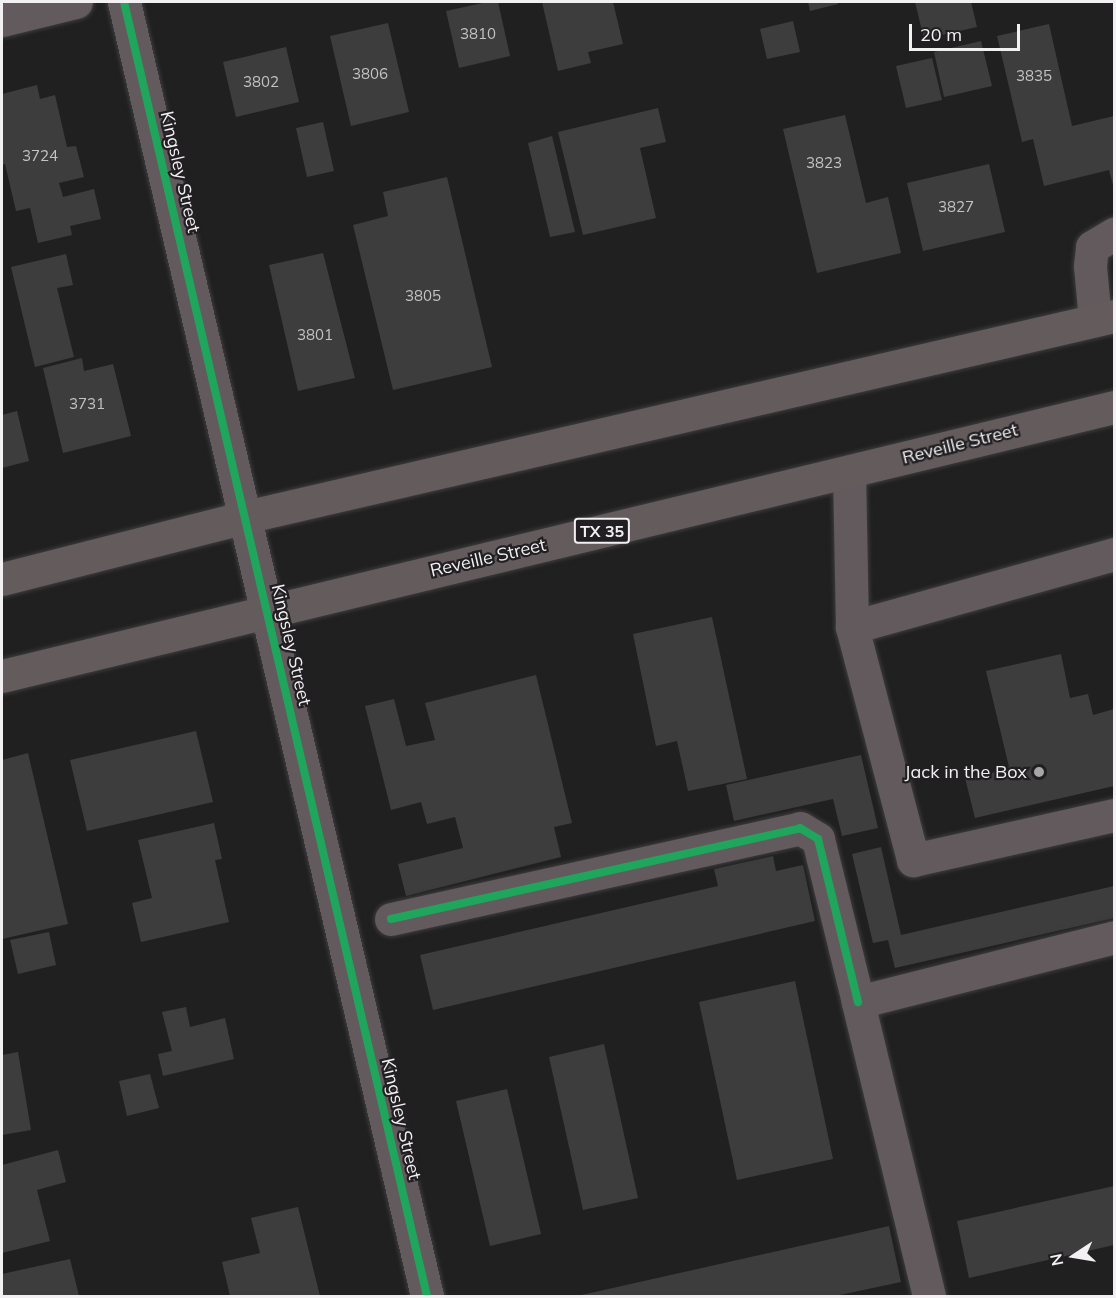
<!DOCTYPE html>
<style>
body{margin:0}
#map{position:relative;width:1116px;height:1298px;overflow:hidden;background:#202020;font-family:Mulish,sans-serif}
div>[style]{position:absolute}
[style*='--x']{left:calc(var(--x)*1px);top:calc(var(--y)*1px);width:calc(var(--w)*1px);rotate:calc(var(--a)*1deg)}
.building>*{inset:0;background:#3e3d3e}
.roads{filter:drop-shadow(0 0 2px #3d3d3d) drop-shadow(0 0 2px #3d3d3d)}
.minor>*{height:33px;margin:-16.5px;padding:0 16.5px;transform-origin:16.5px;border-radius:16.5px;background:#625a5c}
.major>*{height:33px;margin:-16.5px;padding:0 16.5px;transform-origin:16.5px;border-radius:16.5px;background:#645b5d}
.cycleway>*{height:8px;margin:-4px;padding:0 4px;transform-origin:4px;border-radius:4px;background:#20a55d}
.dots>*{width:16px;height:16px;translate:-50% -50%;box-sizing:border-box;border:3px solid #211f21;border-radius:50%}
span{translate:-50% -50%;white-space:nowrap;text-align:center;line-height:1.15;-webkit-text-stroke:4.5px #211f21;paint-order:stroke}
.number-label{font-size:15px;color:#c5c3c5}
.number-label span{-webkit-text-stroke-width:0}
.shield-label span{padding:2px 4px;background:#211f21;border:2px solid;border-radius:4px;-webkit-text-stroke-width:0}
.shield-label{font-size:16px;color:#f2f0f2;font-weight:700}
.street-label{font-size:18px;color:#f2f0f2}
.poi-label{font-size:18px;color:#f2f0f2}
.right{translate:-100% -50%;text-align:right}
.frame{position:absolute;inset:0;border:3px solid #f2f0f2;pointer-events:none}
.north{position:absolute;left:1044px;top:1226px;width:60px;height:60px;-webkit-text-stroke:4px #211f21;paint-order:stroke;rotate:258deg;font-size:16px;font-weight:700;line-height:24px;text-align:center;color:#f2f0f2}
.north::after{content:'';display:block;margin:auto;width:21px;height:27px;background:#f2f0f2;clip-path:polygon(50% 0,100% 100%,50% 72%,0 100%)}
.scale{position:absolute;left:909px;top:24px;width:111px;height:27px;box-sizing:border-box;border:3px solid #f2f0f2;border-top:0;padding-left:8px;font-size:18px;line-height:21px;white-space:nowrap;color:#f2f0f2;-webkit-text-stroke:4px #211f21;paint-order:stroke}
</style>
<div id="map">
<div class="building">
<i style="clip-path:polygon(487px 2px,498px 2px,510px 56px,459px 68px,446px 11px)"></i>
<i style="clip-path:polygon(542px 2px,613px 2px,623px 44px,588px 52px,591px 63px,558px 71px)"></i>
<i style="clip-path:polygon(808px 2px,838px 2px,838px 4px,810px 11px)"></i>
<i style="clip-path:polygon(915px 2px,971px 2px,977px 27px,924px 39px)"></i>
<i style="clip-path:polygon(793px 21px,800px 52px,767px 59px,760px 29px)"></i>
<i style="clip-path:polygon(388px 23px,409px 112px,351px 126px,330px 36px)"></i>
<i style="clip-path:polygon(1049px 24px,1072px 126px,1114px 116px,1114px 189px,1109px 170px,1044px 186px,1033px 139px,1022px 142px,997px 36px)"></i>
<i style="clip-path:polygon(981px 41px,992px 86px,944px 97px,934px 52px)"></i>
<i style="clip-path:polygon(286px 47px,299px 102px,236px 117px,223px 62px)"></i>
<i style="clip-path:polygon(932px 58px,942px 100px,906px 108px,896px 66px)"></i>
<i style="clip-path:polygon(37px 85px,40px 99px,55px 95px,67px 147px,76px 146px,84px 177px,59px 183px,63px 197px,94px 189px,101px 219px,70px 226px,72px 235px,38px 243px,30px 208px,16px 211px,5px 164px,2px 165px,2px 94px)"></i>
<i style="clip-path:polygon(658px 108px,666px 142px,640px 148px,656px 218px,583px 235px,558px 132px)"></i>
<i style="clip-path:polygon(845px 115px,866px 203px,888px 197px,901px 253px,817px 273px,783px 129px)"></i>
<i style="clip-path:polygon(323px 122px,334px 171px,307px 177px,296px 128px)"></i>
<i style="clip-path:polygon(552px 136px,575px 232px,550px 237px,528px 143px)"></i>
<i style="clip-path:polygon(989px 164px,1005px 232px,923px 251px,907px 183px)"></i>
<i style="clip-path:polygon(447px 177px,492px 367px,393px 390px,353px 225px,388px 216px,383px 192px)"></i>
<i style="clip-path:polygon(323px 253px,355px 378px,298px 391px,269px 265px)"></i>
<i style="clip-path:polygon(66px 254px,73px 285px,57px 288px,74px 357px,35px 367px,11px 267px)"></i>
<i style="clip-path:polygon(82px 358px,84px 371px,113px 364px,131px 436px,63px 453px,43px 368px)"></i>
<i style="clip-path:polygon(17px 411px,29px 461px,2px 468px,2px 415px)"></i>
<i style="clip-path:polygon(712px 617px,747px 779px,688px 791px,677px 741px,656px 746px,633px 634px)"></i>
<i style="clip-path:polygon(1061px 654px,1070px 698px,1088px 694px,1093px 715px,1114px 709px,1114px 786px,975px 818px,965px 778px,1009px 767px,986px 671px)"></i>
<i style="clip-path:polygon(536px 675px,572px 823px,554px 827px,561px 857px,406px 896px,398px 864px,463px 848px,455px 817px,427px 824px,421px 802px,391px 810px,365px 706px,394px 699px,406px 746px,435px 740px,425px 703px)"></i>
<i style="clip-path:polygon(196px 731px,213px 802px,87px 831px,70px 760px)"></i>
<i style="clip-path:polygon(28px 753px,68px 924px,2px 939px,2px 760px)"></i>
<i style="clip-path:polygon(861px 755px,878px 828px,842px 836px,833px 799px,734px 821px,726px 785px)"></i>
<i style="clip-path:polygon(214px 823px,222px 859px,215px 860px,229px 922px,141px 942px,132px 903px,152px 898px,138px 840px)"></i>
<i style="clip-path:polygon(881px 847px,901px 935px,1114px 886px,1114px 918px,895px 968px,888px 940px,873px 943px,852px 854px)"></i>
<i style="clip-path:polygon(773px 856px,776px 871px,803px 865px,815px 921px,433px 1010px,420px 955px,718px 886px,714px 869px)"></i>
<i style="clip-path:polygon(49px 932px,56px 965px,18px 974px,10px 940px)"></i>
<i style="clip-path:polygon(795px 981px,833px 1159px,737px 1180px,699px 1002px)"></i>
<i style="clip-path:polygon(186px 1007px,190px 1027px,225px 1018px,234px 1059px,163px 1076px,158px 1054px,172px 1051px,162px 1012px)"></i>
<i style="clip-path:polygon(604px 1044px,638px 1198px,583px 1210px,549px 1057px)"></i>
<i style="clip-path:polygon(18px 1052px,31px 1130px,2px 1135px,2px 1055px)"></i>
<i style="clip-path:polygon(150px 1074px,159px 1108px,127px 1116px,119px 1081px)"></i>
<i style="clip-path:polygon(507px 1089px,541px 1234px,490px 1246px,456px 1101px)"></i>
<i style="clip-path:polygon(58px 1150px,66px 1182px,37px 1190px,50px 1241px,2px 1253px,2px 1165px)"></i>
<i style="clip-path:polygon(1114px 1186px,1114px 1245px,969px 1278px,957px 1221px)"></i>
<i style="clip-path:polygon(298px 1207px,320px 1296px,230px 1296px,222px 1262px,260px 1253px,251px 1218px)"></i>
<i style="clip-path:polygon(889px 1226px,901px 1282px,835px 1296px,577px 1296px)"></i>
<i style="clip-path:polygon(70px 1259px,79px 1296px,2px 1296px,2px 1274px)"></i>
</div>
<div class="roads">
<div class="minor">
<i style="--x:124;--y:2;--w:1329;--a:76.82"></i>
<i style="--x:2;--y:20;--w:76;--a:-13.7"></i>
<i style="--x:1095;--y:320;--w:54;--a:-95.3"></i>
<i style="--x:1090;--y:266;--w:19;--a:-84"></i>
<i style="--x:1092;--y:247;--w:26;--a:-31"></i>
<i style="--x:849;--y:472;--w:155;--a:88.9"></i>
<i style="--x:1114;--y:554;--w:272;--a:164.4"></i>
<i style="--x:852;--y:627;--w:241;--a:75.3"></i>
<i style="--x:913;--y:860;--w:206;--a:-12.6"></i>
<i style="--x:391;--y:919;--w:419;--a:-12.5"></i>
<i style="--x:800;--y:828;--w:21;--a:31"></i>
<i style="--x:818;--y:839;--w:168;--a:76.2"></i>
<i style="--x:929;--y:1296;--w:302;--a:-103.6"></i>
<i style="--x:858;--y:1002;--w:264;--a:-14.2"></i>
</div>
<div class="major">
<i style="--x:2;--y:579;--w:251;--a:-14.3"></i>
<i style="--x:245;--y:517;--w:892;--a:-13.02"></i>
<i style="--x:2;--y:676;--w:1144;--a:-13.6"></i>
</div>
</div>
<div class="cycleway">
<i style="--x:124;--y:2;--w:1329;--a:76.82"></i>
<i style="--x:391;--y:919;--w:419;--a:-12.5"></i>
<i style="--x:800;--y:828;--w:21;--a:31"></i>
<i style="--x:818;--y:839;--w:168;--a:76.2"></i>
</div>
<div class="dots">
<i style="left:1039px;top:772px;background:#a8a7a8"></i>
</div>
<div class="number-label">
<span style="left:478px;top:34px">3810</span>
<span style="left:370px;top:74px">3806</span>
<span style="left:1034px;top:76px">3835</span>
<span style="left:261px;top:82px">3802</span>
<span style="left:40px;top:156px">3724</span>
<span style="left:824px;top:163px">3823</span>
<span style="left:956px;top:207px">3827</span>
<span style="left:423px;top:296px">3805</span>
<span style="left:315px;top:335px">3801</span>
<span style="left:87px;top:404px">3731</span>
</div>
<div class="shield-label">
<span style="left:602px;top:531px">TX 35</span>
</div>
<div class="street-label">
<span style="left:180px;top:172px;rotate:77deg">Kingsley Street</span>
<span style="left:960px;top:444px;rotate:-14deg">Reveille Street</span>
<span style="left:488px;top:558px;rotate:-13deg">Reveille Street</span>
<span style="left:291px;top:645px;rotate:77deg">Kingsley Street</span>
<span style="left:401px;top:1119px;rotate:77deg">Kingsley Street</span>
</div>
<div class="poi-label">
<span class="right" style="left:1027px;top:772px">Jack in the Box</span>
</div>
<div class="frame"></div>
<div class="north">N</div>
<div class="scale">20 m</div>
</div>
